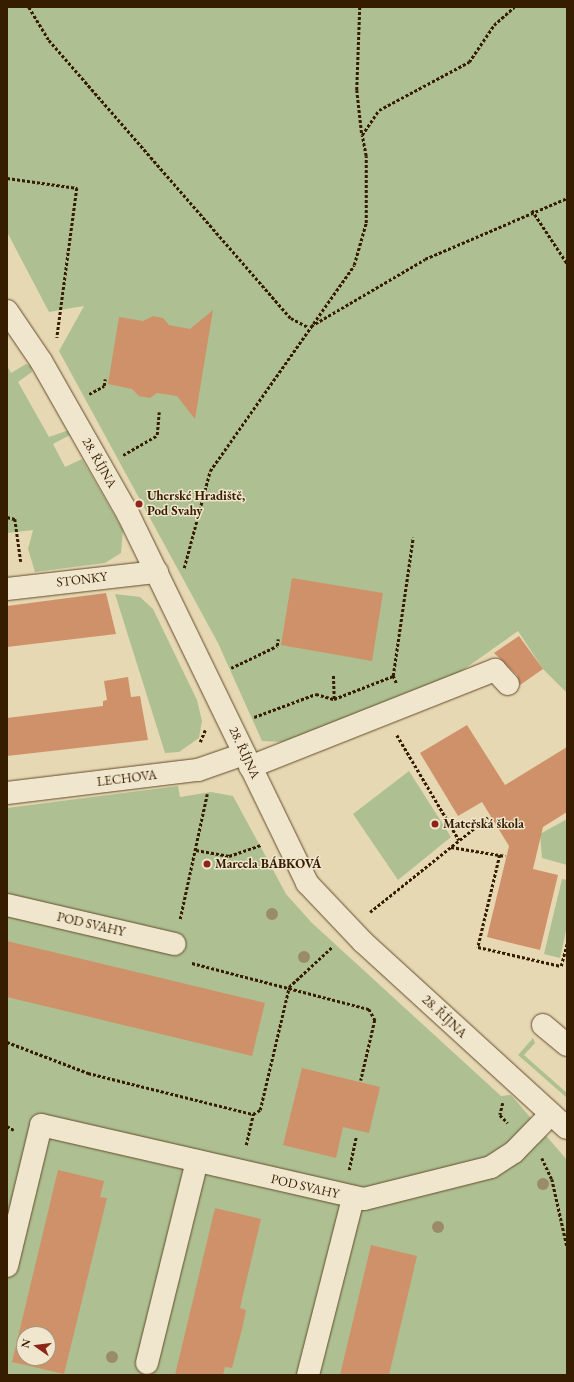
<!DOCTYPE html>
<meta charset="utf-8">
<style>
body{margin:0}
#map{position:relative;width:574px;height:1382px;overflow:hidden;background:#e6d8b2;font-family:"EB Garamond",serif}
div>[style]{position:absolute}
[style*='--x']{left:calc(var(--x)*1px);top:calc(var(--y)*1px);width:calc(var(--w)*1px);rotate:calc(var(--a)*1deg)}
.green>*{inset:0;background:#aec091}
.building>*{inset:0;background:#cf916a}
.path>*{height:2.5px;margin-top:-1.25px;transform-origin:0;background:repeating-linear-gradient(90deg,#371d00 0 3px,transparent 0 5px)}
.roads{filter:drop-shadow(0 0 1px #634c2c) drop-shadow(0 0 1px #634c2c)}
.minor>*{height:22px;margin:-11px;padding:0 11px;transform-origin:11px;border-radius:11px;background:#efe6cd}
.trees>*{width:12px;height:12px;margin:-6px;border-radius:50%;background:#9a8c68}
.dots>*{width:11px;height:11px;translate:-50% -50%;box-sizing:border-box;border:2px solid #efe6cd;border-radius:50%}
span{translate:-50% -50%;white-space:nowrap;text-align:center;line-height:1.15;-webkit-text-stroke:3px #efe6cd;paint-order:stroke}
.street-label{font-size:13px;color:#371d00}
.poi-label{font-size:13px;color:#371d00;font-weight:700}
.left{translate:0 -50%;text-align:left}
.frame{position:absolute;inset:0;border:8px solid #371d00;pointer-events:none}
.north{position:absolute;left:16px;top:1326px;width:40px;height:40px;box-sizing:border-box;background:#efe6cd;border:1px solid #a5967b;border-radius:50%;rotate:284deg;font-size:11px;font-weight:700;line-height:16px;text-align:center;color:#371d00}
.north::after{content:'';display:block;margin:auto;width:14px;height:18px;background:#8f2418;clip-path:polygon(50% 0,100% 100%,50% 72%,0 100%)}
</style>
<div id="map">
<div class="green">
<i style="clip-path:polygon(7px 7px,567px 7px,567px 693px,543px 669px,518px 631px,419px 701px,281px 742px,262px 741px,218px 643px,59px 351px,84px 306px,49px 312px,7px 232px)"></i>
<i style="clip-path:polygon(26px 364px,31px 366px,32px 372px,18px 382px,49px 437px,69px 430px,70px 435px,53px 444px,65px 467px,82px 459px,123px 530px,121px 553px,105px 563px,35px 572px,28px 549px,33px 530px,7px 533px,7px 366px,11px 373px)"></i>
<i style="clip-path:polygon(115px 594px,140px 597px,153px 609px,197px 700px,202px 721px,199px 738px,179px 752px,165px 753px)"></i>
<i style="clip-path:polygon(409px 771px,451px 837px,398px 880px,353px 814px)"></i>
<i style="clip-path:polygon(evenodd,178px 786px,180px 797px,211px 792px,233px 796px,286px 894px,312px 923px,501px 1096px,511px 1095px,567px 1160px,567px 1375px,7px 1375px,7px 808px,178px 786px,24px 1334px,48px 1334px,48px 1358px,24px 1358px,24px 1334px)"></i>
<i style="clip-path:polygon(567px 819px,567px 865px,542px 858px,540px 834px)"></i>
<i style="clip-path:polygon(562px 879px,567px 880px,567px 926px,560px 958px,544px 954px)"></i>
<i style="clip-path:polygon(533px 1038px,535px 1043px,524px 1055px,567px 1093px,567px 1098px,518px 1055px)"></i>
</div>
<div class="building">
<i style="clip-path:polygon(213px 310px,195px 419px,177px 396px,157px 393px,150px 398px,139px 396px,132px 389px,108px 384px,119px 317px,143px 321px,153px 316px,163px 318px,169px 325px,190px 329px)"></i>
<i style="clip-path:polygon(292px 578px,383px 593px,372px 661px,281px 645px)"></i>
<i style="clip-path:polygon(106px 593px,116px 634px,7px 647px,7px 606px)"></i>
<i style="clip-path:polygon(519px 636px,543px 669px,520px 685px,517px 675px,494px 653px)"></i>
<i style="clip-path:polygon(128px 677px,131px 697px,140px 696px,148px 740px,7px 756px,7px 718px,103px 706px,103px 701px,107px 700px,104px 681px)"></i>
<i style="clip-path:polygon(467px 725px,505px 785px,567px 747px,567px 812px,543px 827px,533px 869px,558px 875px,540px 950px,487px 937px,509px 846px,482px 802px,458px 816px,420px 753px)"></i>
<i style="clip-path:polygon(7px 941px,265px 1003px,252px 1056px,7px 997px)"></i>
<i style="clip-path:polygon(302px 1068px,380px 1087px,369px 1133px,343px 1127px,336px 1158px,283px 1145px)"></i>
<i style="clip-path:polygon(evenodd,58px 1170px,104px 1181px,100px 1197px,107px 1198px,64px 1374px,12px 1362px,58px 1170px,24px 1334px,48px 1334px,48px 1358px,24px 1358px,24px 1334px)"></i>
<i style="clip-path:polygon(215px 1208px,261px 1219px,240px 1308px,246px 1310px,243px 1325px,232px 1368px,225px 1367px,223px 1375px,175px 1375px)"></i>
<i style="clip-path:polygon(371px 1245px,417px 1256px,389px 1375px,340px 1375px)"></i>
</div>
<div class="path">
<i style="--x:29;--y:7;--w:39;--a:59"></i>
<i style="--x:49;--y:40;--w:369;--a:49"></i>
<i style="--x:291;--y:318;--w:19;--a:28"></i>
<i style="--x:360;--y:7;--w:83;--a:92.1"></i>
<i style="--x:357;--y:90;--w:45;--a:83.7"></i>
<i style="--x:7;--y:178;--w:71;--a:8.1"></i>
<i style="--x:77;--y:188;--w:151;--a:97.6"></i>
<i style="--x:532;--y:210;--w:64;--a:56.6"></i>
<i style="--x:311;--y:326;--w:132;--a:-30.4"></i>
<i style="--x:425;--y:259;--w:155;--a:-23.2"></i>
<i style="--x:89;--y:394;--w:17;--a:-28"></i>
<i style="--x:104;--y:386;--w:7;--a:-82"></i>
<i style="--x:123;--y:455;--w:39;--a:-30"></i>
<i style="--x:157;--y:435;--w:23;--a:-85"></i>
<i style="--x:7;--y:517;--w:8;--a:14"></i>
<i style="--x:15;--y:519;--w:43;--a:82.1"></i>
<i style="--x:184;--y:568;--w:100;--a:-75"></i>
<i style="--x:210;--y:471;--w:251;--a:-55"></i>
<i style="--x:354;--y:265;--w:44;--a:-74.1"></i>
<i style="--x:366;--y:223;--w:67;--a:-90"></i>
<i style="--x:366;--y:156;--w:21;--a:-101"></i>
<i style="--x:362;--y:135;--w:30;--a:-56"></i>
<i style="--x:379;--y:110;--w:102;--a:-28.1"></i>
<i style="--x:469;--y:62;--w:45;--a:-56"></i>
<i style="--x:494;--y:25;--w:27;--a:-42"></i>
<i style="--x:231;--y:668;--w:51;--a:-25.6"></i>
<i style="--x:277;--y:646;--w:7;--a:-82"></i>
<i style="--x:396;--y:683;--w:8;--a:-113"></i>
<i style="--x:393;--y:676;--w:140;--a:-81.8"></i>
<i style="--x:334;--y:699;--w:63;--a:-21.3"></i>
<i style="--x:254;--y:717;--w:66;--a:-20.4"></i>
<i style="--x:316;--y:694;--w:19;--a:16"></i>
<i style="--x:334;--y:699;--w:25;--a:-92"></i>
<i style="--x:397;--y:735;--w:122;--a:59.4"></i>
<i style="--x:200;--y:742;--w:13;--a:-67"></i>
<i style="--x:451;--y:847;--w:55;--a:9.5"></i>
<i style="--x:196;--y:850;--w:34;--a:10"></i>
<i style="--x:229;--y:856;--w:34;--a:-19"></i>
<i style="--x:500;--y:855;--w:95;--a:103.4"></i>
<i style="--x:478;--y:947;--w:85;--a:12.9"></i>
<i style="--x:561;--y:966;--w:24;--a:-75"></i>
<i style="--x:370;--y:912;--w:151;--a:-38.8"></i>
<i style="--x:180;--y:919;--w:128;--a:-77.8"></i>
<i style="--x:192;--y:963;--w:183;--a:14.6"></i>
<i style="--x:369;--y:1009;--w:13;--a:61"></i>
<i style="--x:375;--y:1020;--w:62;--a:103.1"></i>
<i style="--x:7;--y:1042;--w:87;--a:20.9"></i>
<i style="--x:88;--y:1073;--w:170;--a:14"></i>
<i style="--x:503;--y:1103;--w:12;--a:104"></i>
<i style="--x:500;--y:1115;--w:11;--a:45"></i>
<i style="--x:7;--y:1126;--w:8;--a:30"></i>
<i style="--x:246;--y:1145;--w:32;--a:-77"></i>
<i style="--x:253;--y:1114;--w:8;--a:-30"></i>
<i style="--x:260;--y:1110;--w:126;--a:-76.7"></i>
<i style="--x:289;--y:987;--w:59;--a:-42.9"></i>
<i style="--x:542;--y:1158;--w:23;--a:65"></i>
<i style="--x:552;--y:1179;--w:69;--a:77.4"></i>
<i style="--x:349;--y:1170;--w:33;--a:-78"></i>
</div>
<div class="roads">
<div class="minor">
<i style="--x:7;--y:311;--w:60;--a:55.8"></i>
<i style="--x:41;--y:361;--w:178;--a:60.4"></i>
<i style="--x:129;--y:516;--w:408;--a:64.1"></i>
<i style="--x:307;--y:883;--w:81;--a:46.5"></i>
<i style="--x:363;--y:942;--w:276;--a:42.4"></i>
<i style="--x:7;--y:589;--w:151;--a:-6.5"></i>
<i style="--x:250;--y:767;--w:264;--a:-21.6"></i>
<i style="--x:495;--y:670;--w:19;--a:47"></i>
<i style="--x:7;--y:793;--w:192;--a:-6.9"></i>
<i style="--x:198;--y:770;--w:49;--a:-19.2"></i>
<i style="--x:7;--y:905;--w:172;--a:13.1"></i>
<i style="--x:543;--y:1025;--w:31;--a:40"></i>
<i style="--x:7;--y:1266;--w:145;--a:-76.4"></i>
<i style="--x:41;--y:1125;--w:331;--a:12.9"></i>
<i style="--x:364;--y:1199;--w:131;--a:-14.1"></i>
<i style="--x:491;--y:1167;--w:27;--a:-33"></i>
<i style="--x:514;--y:1152;--w:53;--a:-45.8"></i>
<i style="--x:147;--y:1363;--w:208;--a:-76.1"></i>
<i style="--x:308;--y:1375;--w:183;--a:-75.7"></i>
</div>
</div>
<div class="trees">
<i style="left:272px;top:914px"></i>
<i style="left:304px;top:957px"></i>
<i style="left:543px;top:1184px"></i>
<i style="left:438px;top:1227px"></i>
<i style="left:112px;top:1357px"></i>
</div>
<div class="dots">
<i style="left:139px;top:504px;background:#8f2418"></i>
<i style="left:435px;top:824px;background:#8f2418"></i>
<i style="left:207px;top:864px;background:#8f2418"></i>
</div>
<div class="street-label">
<span style="left:99px;top:463px;rotate:60deg">28. ŘÍJNA</span>
<span style="left:82px;top:580px;rotate:-7deg">STONKY</span>
<span style="left:244px;top:753px;rotate:65deg">28. ŘÍJNA</span>
<span style="left:127px;top:779px;rotate:-7deg">LECHOVA</span>
<span style="left:91px;top:925px;rotate:13deg">POD SVAHY</span>
<span style="left:444px;top:1017px;rotate:43deg">28. ŘÍJNA</span>
<span style="left:305px;top:1187px;rotate:13deg">POD SVAHY</span>
</div>
<div class="poi-label">
<span class="left" style="left:147px;top:504px">Uherské Hradiště,<br>Pod Svahy</span>
<span class="left" style="left:443px;top:824px">Mateřská škola</span>
<span class="left" style="left:215px;top:864px">Marcela BÁBKOVÁ</span>
</div>
<div class="frame"></div>
<div class="north">N</div>
</div>
